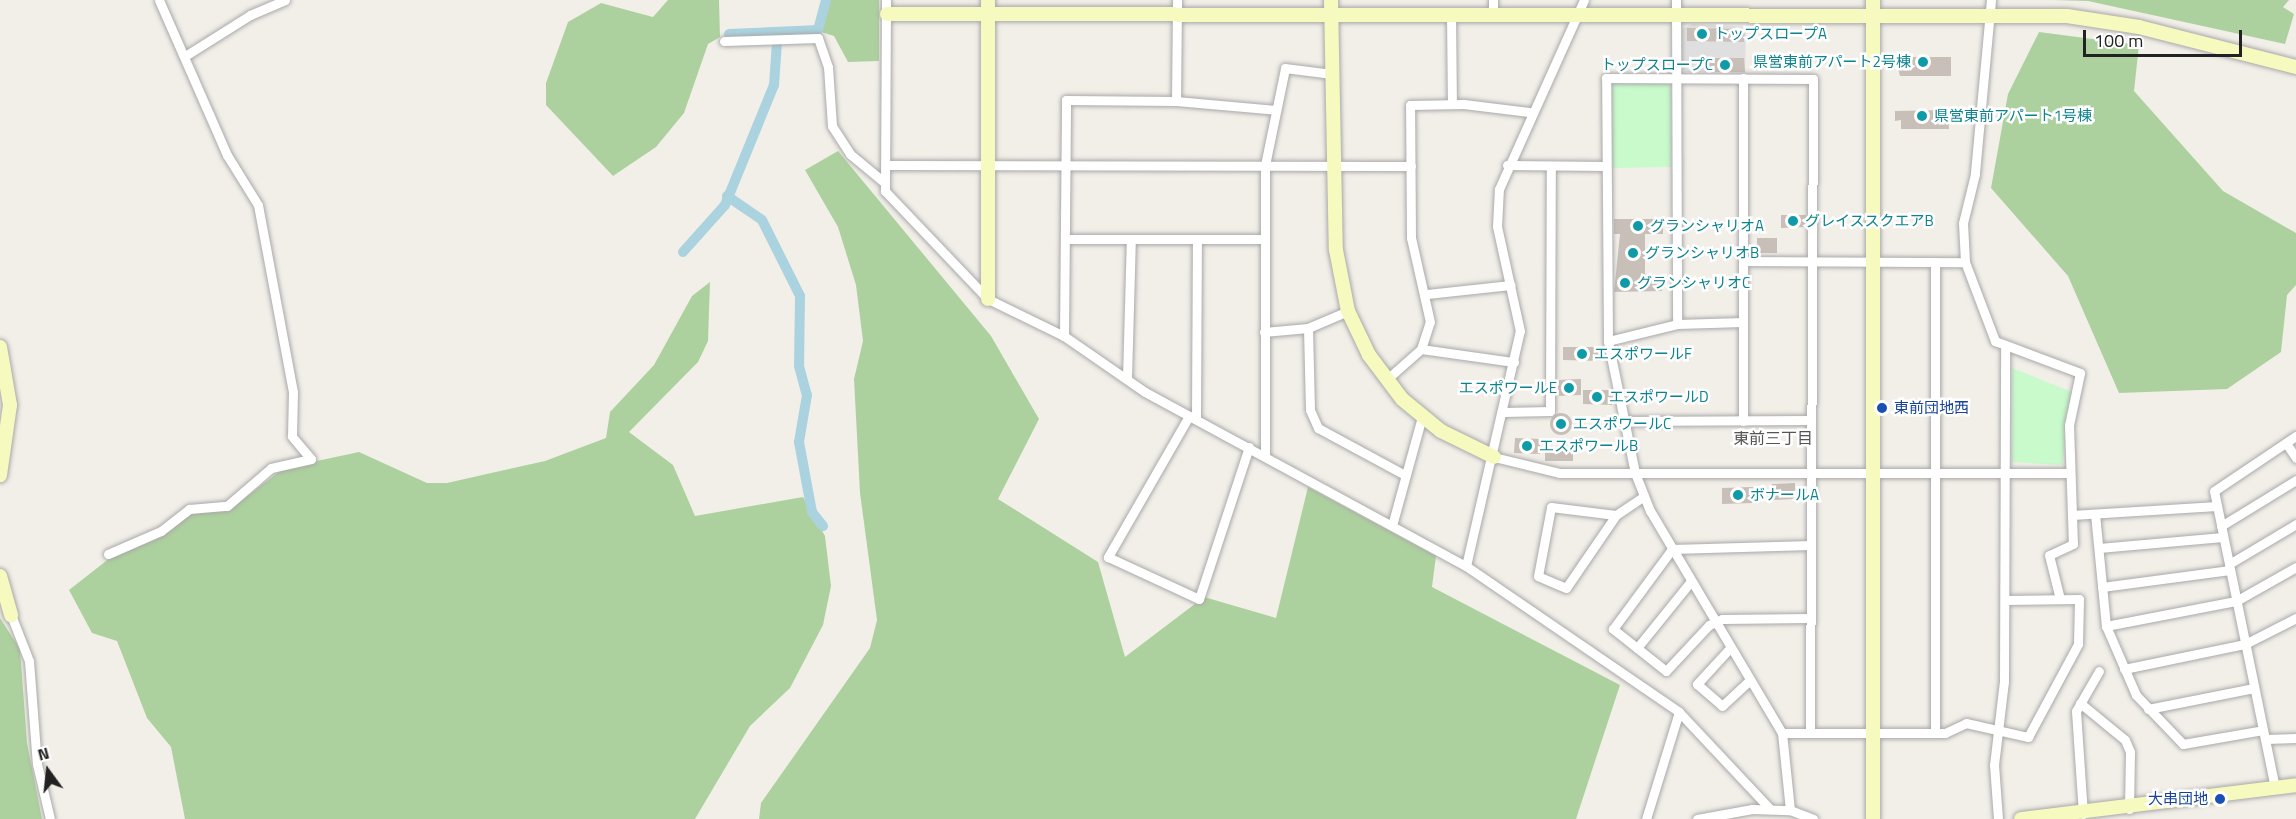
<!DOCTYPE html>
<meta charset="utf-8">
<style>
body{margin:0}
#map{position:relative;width:2296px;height:819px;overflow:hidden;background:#f2efe9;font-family:"Titillium Web","Noto Sans JP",sans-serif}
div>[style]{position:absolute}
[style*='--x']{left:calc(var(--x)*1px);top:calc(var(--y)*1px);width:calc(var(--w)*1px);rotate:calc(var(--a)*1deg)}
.residential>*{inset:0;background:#e0dfdf}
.forest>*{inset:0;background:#add19e}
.park>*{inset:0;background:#c8facc}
.canal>*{height:10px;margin:-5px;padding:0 5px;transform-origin:5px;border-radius:5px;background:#aad3df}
.building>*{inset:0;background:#c7bfb8}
.round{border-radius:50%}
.roads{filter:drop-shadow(0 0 2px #a9a9a9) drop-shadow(0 0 2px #a9a9a9)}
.street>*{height:9px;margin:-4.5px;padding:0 4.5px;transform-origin:4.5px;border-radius:4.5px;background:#fff}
.secondary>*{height:14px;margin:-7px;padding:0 7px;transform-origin:7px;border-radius:7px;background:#f7fabf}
.dots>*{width:16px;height:16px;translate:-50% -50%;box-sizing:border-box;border:3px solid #fff;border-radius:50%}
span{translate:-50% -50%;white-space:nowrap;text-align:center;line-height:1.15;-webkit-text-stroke:5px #fff;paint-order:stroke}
.culture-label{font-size:15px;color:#0d838f}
.left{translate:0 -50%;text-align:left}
.right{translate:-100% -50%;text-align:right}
.transit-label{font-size:15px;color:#164399}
.neighbourhood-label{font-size:16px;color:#555}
.north{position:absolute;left:18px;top:741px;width:60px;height:60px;-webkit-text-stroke:4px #fff;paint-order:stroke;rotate:345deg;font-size:16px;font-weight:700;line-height:24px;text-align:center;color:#222}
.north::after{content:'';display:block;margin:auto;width:21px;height:27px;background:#222;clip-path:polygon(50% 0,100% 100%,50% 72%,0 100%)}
.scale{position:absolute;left:2083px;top:30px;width:159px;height:27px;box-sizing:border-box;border:3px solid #222;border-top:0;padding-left:8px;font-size:18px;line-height:21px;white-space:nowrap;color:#222;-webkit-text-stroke:4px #fff;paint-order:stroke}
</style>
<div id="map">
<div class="residential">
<i style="clip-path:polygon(1693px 24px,1746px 27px,1745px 73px,1686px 72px,1682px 68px,1682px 29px)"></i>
</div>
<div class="forest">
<i style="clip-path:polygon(668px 0,719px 0,720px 37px,708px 44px,684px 113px,656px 147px,613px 176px,546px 105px,546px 83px,568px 22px,601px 3px,653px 17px)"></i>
<i style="clip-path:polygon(829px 0,879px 0,879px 61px,848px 62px,834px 36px,821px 32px)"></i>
<i style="clip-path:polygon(2052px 0,2289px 0,2283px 7px,2294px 14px,2285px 44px,2088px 1px)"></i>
<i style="clip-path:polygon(2039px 32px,2139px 45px,2134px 91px,2223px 191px,2296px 233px,2296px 285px,2287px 295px,2281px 352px,2227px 389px,2119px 393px,2068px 276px,1991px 188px,2008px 94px)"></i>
<i style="clip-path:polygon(838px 151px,991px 336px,1039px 419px,998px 499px,1098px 562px,1125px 657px,1204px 597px,1276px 618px,1308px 487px,1436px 556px,1432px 587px,1620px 685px,1576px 819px,759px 819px,761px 803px,870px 648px,877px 620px,860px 493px,854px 379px,863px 341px,856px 285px,838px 227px,805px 170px)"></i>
<i style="clip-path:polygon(710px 282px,708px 341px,698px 362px,629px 432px,673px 465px,695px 516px,803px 497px,825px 536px,831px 586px,823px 625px,790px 688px,750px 726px,695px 819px,185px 819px,171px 747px,147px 718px,117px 641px,92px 633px,69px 590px,115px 554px,162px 535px,188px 514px,228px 511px,284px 468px,359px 452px,427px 483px,447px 483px,545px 461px,606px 438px,610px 412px,654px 365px,692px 296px)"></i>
<i style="clip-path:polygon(0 618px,20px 649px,27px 743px,42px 819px,0 819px)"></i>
</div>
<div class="park">
<i style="clip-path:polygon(1617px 83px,1667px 83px,1671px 89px,1671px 167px,1612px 168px,1612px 86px)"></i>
<i style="clip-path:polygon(2012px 368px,2072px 392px,2062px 465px,2012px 462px)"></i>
</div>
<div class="canal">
<i style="--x:729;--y:34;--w:89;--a:-2.6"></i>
<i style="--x:818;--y:30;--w:31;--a:-75"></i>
<i style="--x:727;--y:196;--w:42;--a:34.4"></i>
<i style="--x:762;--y:220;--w:85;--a:63.4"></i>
<i style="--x:800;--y:296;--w:70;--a:90.8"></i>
<i style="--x:799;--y:366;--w:30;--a:75"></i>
<i style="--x:807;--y:395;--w:48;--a:99.7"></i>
<i style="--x:799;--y:442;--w:71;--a:79.5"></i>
<i style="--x:812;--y:512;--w:18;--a:52"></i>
<i style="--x:683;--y:252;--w:63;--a:-48.2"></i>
<i style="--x:725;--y:205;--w:130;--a:-67.8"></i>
<i style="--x:774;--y:85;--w:39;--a:-86"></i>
</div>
<div class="building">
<i style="clip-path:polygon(1687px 28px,1745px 29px,1744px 42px,1687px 41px)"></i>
<i style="clip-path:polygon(1895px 57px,1951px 57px,1951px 76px,1900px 76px)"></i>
<i style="clip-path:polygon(1705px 58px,1744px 58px,1745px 72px,1705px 72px)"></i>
<i style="clip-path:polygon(1948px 110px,1949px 129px,1901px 129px,1901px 120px,1895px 121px,1895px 111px)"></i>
<i style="clip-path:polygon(1781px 215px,1806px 215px,1805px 227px,1781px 228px)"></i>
<i style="clip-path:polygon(1614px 219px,1663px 219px,1663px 234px,1645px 234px,1645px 274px,1663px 275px,1662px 291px,1614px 292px,1620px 234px,1614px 234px)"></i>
<i style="clip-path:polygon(1757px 238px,1777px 238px,1777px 253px,1757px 253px)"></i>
<i style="clip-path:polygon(1563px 347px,1601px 347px,1601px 361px,1563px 360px)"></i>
<i style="clip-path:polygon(1581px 379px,1581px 395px,1557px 396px,1557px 380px)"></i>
<i style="clip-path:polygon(1583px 390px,1611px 390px,1612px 405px,1583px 404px)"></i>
<i class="round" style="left:1550px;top:413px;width:22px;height:22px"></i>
<i style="clip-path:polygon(1515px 438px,1540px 439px,1540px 454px,1514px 453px)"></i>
<i style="clip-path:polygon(1545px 449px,1573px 449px,1573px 461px,1545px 461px)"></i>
<i style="clip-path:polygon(1795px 483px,1795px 499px,1772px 500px,1772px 484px)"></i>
<i style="clip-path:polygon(1753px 487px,1753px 503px,1722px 504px,1722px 488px)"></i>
</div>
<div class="roads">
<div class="street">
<i style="--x:886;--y:0;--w:191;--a:90.3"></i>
<i style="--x:885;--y:191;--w:149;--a:46.4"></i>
<i style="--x:988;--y:299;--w:85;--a:26"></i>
<i style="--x:1064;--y:336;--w:98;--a:34.7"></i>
<i style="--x:1145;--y:392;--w:365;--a:28.5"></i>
<i style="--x:1466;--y:566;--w:258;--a:34.4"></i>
<i style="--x:1679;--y:712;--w:133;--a:46.8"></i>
<i style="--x:1676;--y:0;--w:324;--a:89.8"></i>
<i style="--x:1991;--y:0;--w:175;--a:95.3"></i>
<i style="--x:1975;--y:174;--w:50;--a:103.8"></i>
<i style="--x:1963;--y:223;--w:39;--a:87"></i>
<i style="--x:1965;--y:262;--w:85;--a:69.2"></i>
<i style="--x:1995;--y:341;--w:91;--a:20.6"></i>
<i style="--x:2080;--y:373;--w:53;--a:101.9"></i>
<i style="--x:2069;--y:425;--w:119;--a:88.1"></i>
<i style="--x:2073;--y:544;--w:26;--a:155"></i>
<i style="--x:2049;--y:555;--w:45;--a:76"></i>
<i style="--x:1493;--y:13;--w:13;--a:-90"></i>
<i style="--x:1451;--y:14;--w:90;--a:89.4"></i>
<i style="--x:724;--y:41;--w:94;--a:-1.8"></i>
<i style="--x:818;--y:38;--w:31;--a:71"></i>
<i style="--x:828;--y:67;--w:59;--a:86.1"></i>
<i style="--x:832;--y:126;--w:33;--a:57"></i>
<i style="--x:850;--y:154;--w:45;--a:39.6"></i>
<i style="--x:185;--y:56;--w:77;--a:-32.2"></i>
<i style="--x:250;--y:15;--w:38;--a:-23"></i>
<i style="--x:1743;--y:78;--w:343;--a:90"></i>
<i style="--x:1176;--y:101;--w:101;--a:-89.4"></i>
<i style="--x:886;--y:165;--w:525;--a:0.11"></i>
<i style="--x:1507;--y:165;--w:99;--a:0.6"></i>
<i style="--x:1066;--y:239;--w:198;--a:0"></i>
<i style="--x:1743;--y:261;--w:222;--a:0.3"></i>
<i style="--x:1935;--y:262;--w:471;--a:90"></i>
<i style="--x:1427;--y:294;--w:84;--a:-6.1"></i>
<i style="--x:1308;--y:328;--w:82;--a:88.6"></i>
<i style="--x:1310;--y:410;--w:20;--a:66"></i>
<i style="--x:1318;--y:428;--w:97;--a:28.4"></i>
<i style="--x:1264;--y:332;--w:44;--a:-5.2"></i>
<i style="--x:1308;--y:328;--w:43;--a:-23"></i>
<i style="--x:1064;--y:336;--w:236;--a:-89.5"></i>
<i style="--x:1066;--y:100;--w:110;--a:0.5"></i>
<i style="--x:1176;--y:101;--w:100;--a:5.1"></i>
<i style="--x:1608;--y:341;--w:71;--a:-13.8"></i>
<i style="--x:1677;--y:324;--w:66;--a:-1.7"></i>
<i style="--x:1421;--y:349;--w:94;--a:8"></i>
<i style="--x:1127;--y:378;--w:139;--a:-88.4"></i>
<i style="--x:1386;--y:380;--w:47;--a:-41.5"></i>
<i style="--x:1421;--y:349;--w:28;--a:-72"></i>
<i style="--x:1430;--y:322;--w:86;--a:-102.7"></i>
<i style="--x:1411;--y:238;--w:133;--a:-90.4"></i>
<i style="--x:1410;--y:105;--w:54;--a:-1.1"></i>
<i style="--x:1464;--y:104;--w:65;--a:7"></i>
<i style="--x:1504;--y:412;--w:46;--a:-1.2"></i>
<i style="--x:1550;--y:411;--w:245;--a:-89.8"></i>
<i style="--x:1189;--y:416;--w:163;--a:119.9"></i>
<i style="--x:1108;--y:557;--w:100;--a:24.8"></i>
<i style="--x:1199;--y:599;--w:160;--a:-71.8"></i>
<i style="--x:1196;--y:419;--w:180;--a:-89.7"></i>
<i style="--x:1624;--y:421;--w:187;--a:-0.3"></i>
<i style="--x:2286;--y:443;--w:18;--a:56"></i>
<i style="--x:1265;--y:455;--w:290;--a:-90"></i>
<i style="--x:1265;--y:165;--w:99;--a:-78.3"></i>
<i style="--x:1285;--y:68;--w:47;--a:7.3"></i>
<i style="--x:1494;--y:457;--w:67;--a:13.8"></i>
<i style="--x:1559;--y:473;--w:510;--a:0"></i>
<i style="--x:2095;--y:514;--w:113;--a:84.4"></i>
<i style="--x:2106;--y:626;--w:75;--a:66.5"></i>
<i style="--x:2136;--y:695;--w:68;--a:46.2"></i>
<i style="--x:2183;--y:744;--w:81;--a:-9.9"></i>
<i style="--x:1616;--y:515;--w:88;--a:124.4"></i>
<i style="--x:1566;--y:588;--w:30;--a:-157"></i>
<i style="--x:1538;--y:576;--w:70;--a:-79.3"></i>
<i style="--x:1551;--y:507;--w:65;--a:7"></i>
<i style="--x:1616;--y:515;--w:32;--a:-34"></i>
<i style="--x:2072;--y:515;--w:145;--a:-3.6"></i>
<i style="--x:1393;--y:522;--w:109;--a:-74.6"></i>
<i style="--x:2221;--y:526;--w:88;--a:-31.5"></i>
<i style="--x:2099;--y:548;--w:124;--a:-5.1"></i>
<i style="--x:108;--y:554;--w:58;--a:-23.5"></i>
<i style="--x:161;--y:531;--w:36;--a:-38"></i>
<i style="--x:189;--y:509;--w:38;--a:-5"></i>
<i style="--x:227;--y:506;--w:58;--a:-40.8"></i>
<i style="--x:271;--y:468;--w:41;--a:-12.7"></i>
<i style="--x:311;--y:459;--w:30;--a:-130"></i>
<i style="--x:292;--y:436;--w:44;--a:-88.7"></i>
<i style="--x:293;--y:392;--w:190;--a:-100.6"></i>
<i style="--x:258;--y:205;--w:59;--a:-121.8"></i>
<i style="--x:227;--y:155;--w:169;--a:-113.7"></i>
<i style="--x:2229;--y:564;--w:78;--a:-30.8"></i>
<i style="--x:1466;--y:566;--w:241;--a:-77.1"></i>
<i style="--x:1520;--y:331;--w:107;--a:-102.4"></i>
<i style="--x:1497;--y:226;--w:37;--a:-87"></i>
<i style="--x:1499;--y:189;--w:207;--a:-65.8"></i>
<i style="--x:2102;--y:587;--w:129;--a:-7.6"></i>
<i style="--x:11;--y:615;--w:49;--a:68.6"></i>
<i style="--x:29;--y:661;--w:103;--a:85.6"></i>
<i style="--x:37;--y:764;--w:57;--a:76.7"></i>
<i style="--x:1810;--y:618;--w:88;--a:179.3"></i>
<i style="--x:1722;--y:619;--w:14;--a:155"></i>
<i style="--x:1709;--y:625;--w:63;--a:133.1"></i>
<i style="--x:1666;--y:671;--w:68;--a:-141.6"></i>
<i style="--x:1613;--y:629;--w:99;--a:-53.6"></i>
<i style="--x:1672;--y:549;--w:139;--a:-1.6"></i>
<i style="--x:2106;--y:626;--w:132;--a:-10.9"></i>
<i style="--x:2236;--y:601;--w:69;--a:-29.5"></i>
<i style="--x:1637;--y:648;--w:86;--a:-51.1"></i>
<i style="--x:1730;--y:648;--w:49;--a:132.5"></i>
<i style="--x:1697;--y:684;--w:33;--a:41"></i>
<i style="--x:1722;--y:706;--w:38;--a:-43"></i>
<i style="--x:2124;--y:669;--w:124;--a:-11.7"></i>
<i style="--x:2245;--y:644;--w:57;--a:-27"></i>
<i style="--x:2080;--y:703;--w:58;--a:39.4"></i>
<i style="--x:2125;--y:740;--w:13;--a:67"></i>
<i style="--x:2130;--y:752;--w:57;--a:91"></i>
<i style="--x:2148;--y:709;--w:108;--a:-11.2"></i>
<i style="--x:1782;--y:733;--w:163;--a:0"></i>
<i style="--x:1945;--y:733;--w:23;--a:-25"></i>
<i style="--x:1966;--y:723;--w:64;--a:12.7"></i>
<i style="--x:2028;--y:737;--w:106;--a:-61.7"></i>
<i style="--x:2078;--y:644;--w:45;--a:-88.7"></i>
<i style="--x:2079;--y:599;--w:73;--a:179.2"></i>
<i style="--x:2265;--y:739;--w:31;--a:-2"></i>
<i style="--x:2275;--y:788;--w:303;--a:-101.6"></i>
<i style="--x:2214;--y:491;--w:99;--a:-33.9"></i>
<i style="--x:1790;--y:810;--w:77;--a:-95.9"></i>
<i style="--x:1782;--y:733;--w:258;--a:-120.7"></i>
<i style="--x:1650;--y:511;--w:41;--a:-111.5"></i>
<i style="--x:1635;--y:473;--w:135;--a:-101.6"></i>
<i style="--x:1608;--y:341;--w:263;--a:-90.4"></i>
<i style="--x:1606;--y:78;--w:207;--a:0.3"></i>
<i style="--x:1813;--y:79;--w:654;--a:90.26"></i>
<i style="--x:2083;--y:814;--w:103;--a:-93.9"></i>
<i style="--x:2076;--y:711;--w:46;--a:-60.1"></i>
<i style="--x:1646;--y:819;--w:112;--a:-72.9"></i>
<i style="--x:1697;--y:819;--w:56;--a:-10.3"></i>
<i style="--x:1752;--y:809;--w:38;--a:2"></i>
<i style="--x:1790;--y:810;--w:25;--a:21"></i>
<i style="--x:1998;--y:819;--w:54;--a:-94.2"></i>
<i style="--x:1994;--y:765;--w:85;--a:-83.2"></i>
<i style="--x:2004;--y:681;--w:335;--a:-89.8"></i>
</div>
<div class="secondary">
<i style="--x:988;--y:0;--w:299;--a:90"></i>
<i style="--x:1331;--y:0;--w:250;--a:88.9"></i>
<i style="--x:1336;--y:250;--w:62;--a:78.9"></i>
<i style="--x:1348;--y:311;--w:49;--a:64.5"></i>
<i style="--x:1369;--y:355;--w:55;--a:53.1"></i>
<i style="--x:1402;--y:399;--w:50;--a:39.4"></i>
<i style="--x:1441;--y:431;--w:59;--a:26.1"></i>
<i style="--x:1873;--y:0;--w:819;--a:90"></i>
<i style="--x:887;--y:14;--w:1180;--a:0.1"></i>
<i style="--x:2067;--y:16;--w:73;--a:8.7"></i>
<i style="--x:2139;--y:27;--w:162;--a:14.3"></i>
<i style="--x:0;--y:347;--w:59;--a:80.2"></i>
<i style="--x:10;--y:405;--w:71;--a:98.1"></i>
<i style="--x:0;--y:576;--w:41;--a:74.2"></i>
<i style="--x:2021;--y:819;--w:277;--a:-7"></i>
</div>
</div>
<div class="dots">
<i style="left:1702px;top:34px;background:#0f9aa8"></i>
<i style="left:1923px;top:62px;background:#0f9aa8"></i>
<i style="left:1725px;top:65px;background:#0f9aa8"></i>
<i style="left:1922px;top:116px;background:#0f9aa8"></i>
<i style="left:1793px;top:221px;background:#0f9aa8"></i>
<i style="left:1638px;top:226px;background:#0f9aa8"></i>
<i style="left:1633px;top:253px;background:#0f9aa8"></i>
<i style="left:1625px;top:283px;background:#0f9aa8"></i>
<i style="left:1582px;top:354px;background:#0f9aa8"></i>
<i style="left:1569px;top:388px;background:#0f9aa8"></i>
<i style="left:1597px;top:397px;background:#0f9aa8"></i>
<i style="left:1882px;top:408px;background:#1a4fb4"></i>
<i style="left:1561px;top:424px;background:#0f9aa8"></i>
<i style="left:1527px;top:446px;background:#0f9aa8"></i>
<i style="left:1738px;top:495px;background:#0f9aa8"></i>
<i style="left:2220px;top:799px;background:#1a4fb4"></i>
</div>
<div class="culture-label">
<span class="left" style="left:1714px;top:34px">トップスロープA</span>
<span class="right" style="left:1911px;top:62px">県営東前アパート2号棟</span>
<span class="right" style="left:1713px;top:65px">トップスロープC</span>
<span class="left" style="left:1934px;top:116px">県営東前アパート1号棟</span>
<span class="left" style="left:1805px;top:221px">グレイススクエアB</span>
<span class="left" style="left:1650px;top:226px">グランシャリオA</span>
<span class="left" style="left:1645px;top:253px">グランシャリオB</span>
<span class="left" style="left:1637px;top:283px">グランシャリオC</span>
<span class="left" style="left:1594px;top:354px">エスポワールF</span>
<span class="right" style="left:1557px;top:388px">エスポワールE</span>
<span class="left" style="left:1609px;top:397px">エスポワールD</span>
<span class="left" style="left:1573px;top:424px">エスポワールC</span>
<span class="left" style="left:1539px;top:446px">エスポワールB</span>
<span class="left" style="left:1750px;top:495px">ボナールA</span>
</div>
<div class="transit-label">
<span class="left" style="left:1894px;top:408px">東前団地西</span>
<span class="right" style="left:2208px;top:799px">大串団地</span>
</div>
<div class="neighbourhood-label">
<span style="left:1773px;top:438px">東前三丁目</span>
</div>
<div class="north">N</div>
<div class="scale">100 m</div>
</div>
